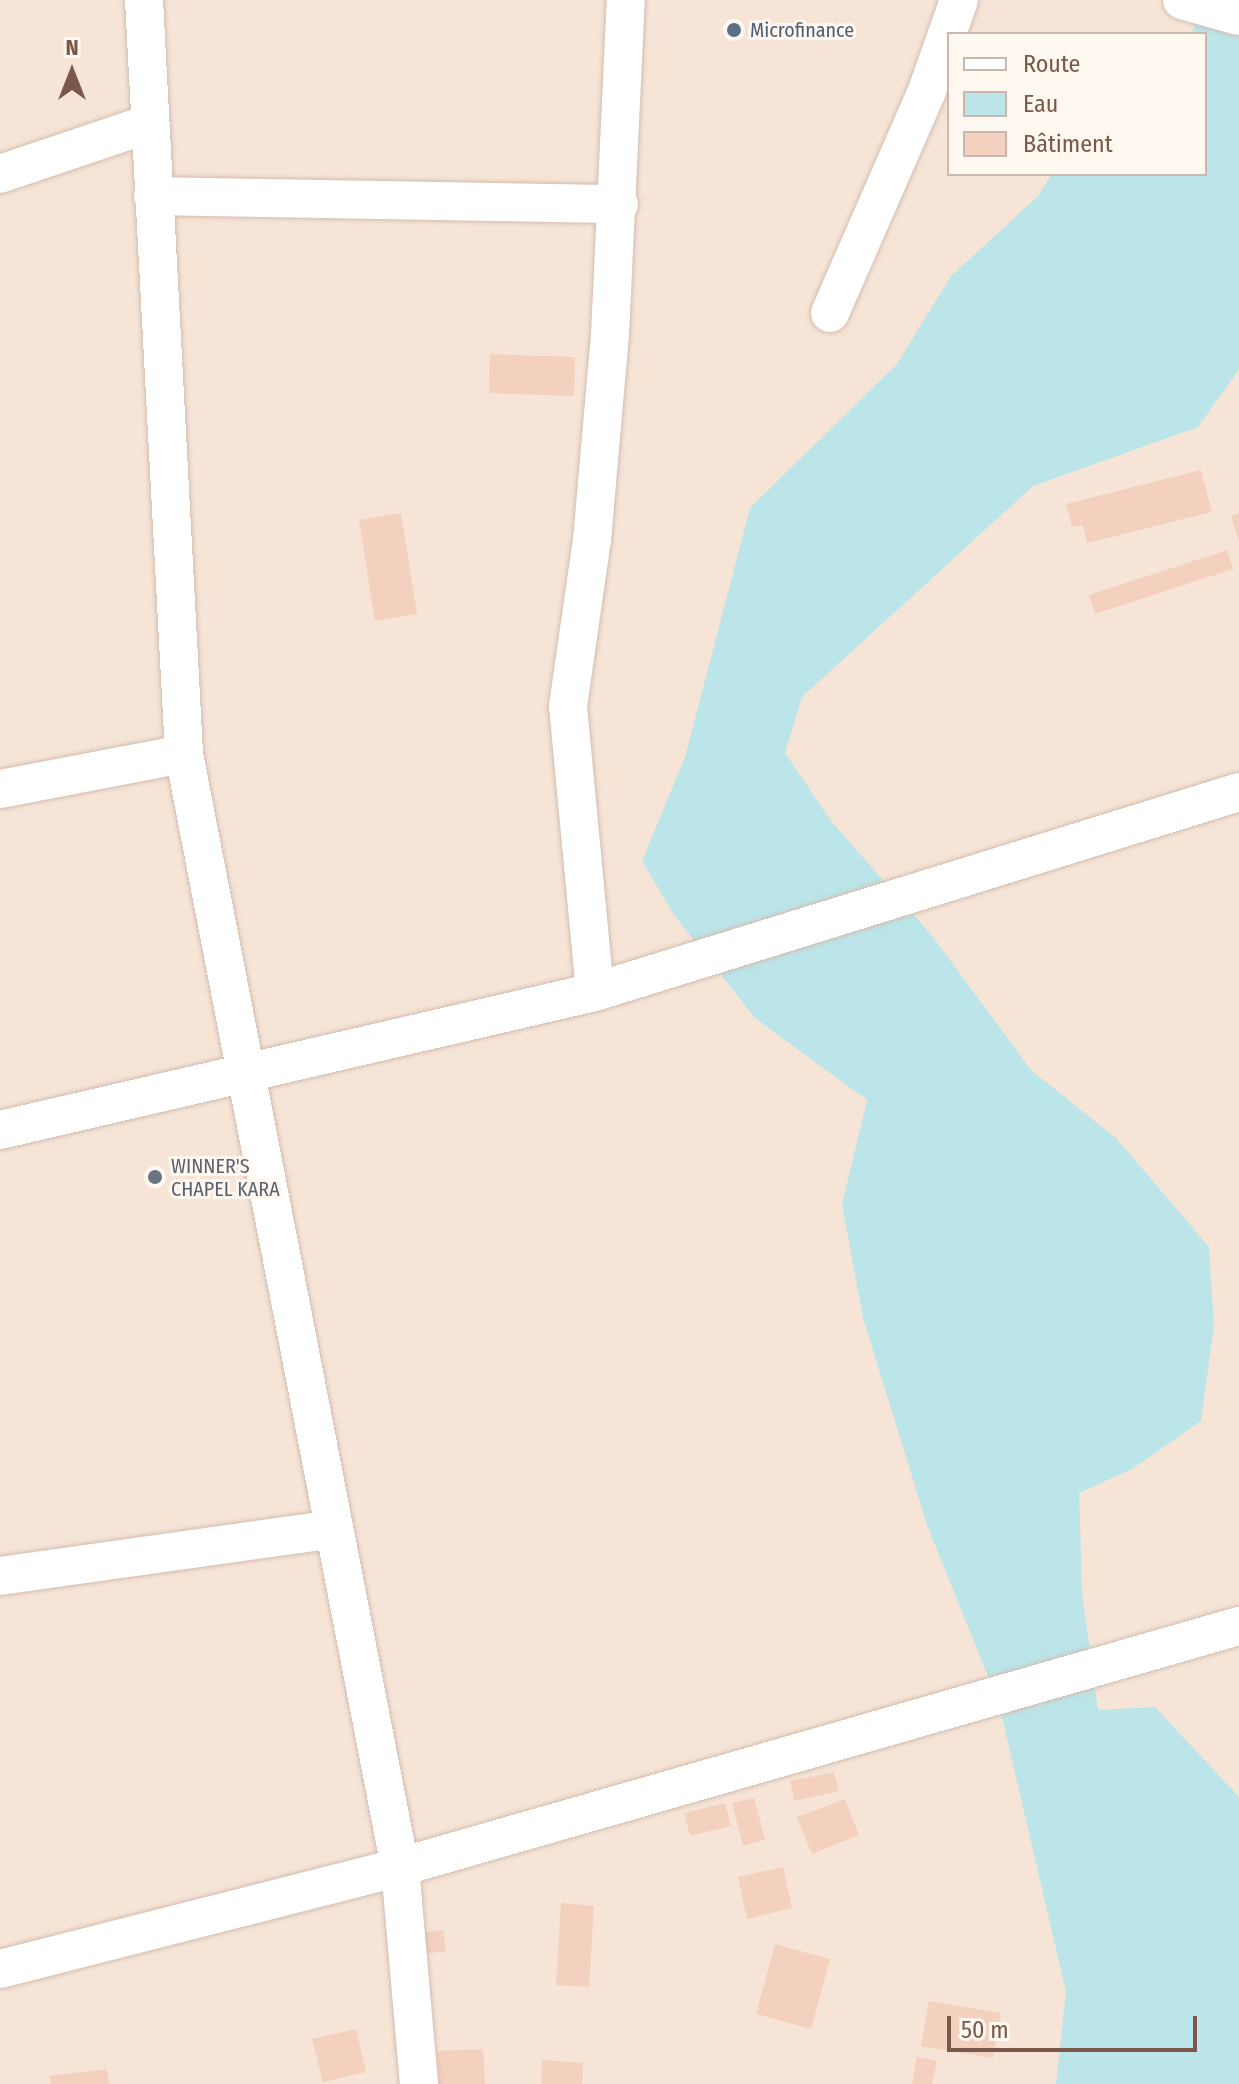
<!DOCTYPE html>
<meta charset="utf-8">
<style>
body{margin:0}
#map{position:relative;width:1239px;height:2084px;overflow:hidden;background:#fdf4e9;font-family:"Fira Sans Condensed",sans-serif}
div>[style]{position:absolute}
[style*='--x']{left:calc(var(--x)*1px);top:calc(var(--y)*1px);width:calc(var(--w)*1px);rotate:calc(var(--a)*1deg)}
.residential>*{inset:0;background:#f6e5d7}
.water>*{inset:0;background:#bbe5e9}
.building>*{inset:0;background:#f4d0bf}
.roads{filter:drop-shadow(0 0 2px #d3bdb0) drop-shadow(0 0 2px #d3bdb0)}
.minor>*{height:38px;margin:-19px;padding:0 19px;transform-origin:19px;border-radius:19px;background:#fff}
.dots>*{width:22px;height:22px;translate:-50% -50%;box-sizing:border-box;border:4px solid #fff8f0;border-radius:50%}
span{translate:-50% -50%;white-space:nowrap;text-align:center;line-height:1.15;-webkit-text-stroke:6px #fff8f0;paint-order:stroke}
.service-label{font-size:20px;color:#4e5e75}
.left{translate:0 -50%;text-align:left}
.worship-label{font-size:20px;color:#5b616d}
.legend{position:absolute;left:947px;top:32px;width:260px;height:144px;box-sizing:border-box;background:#fff8f0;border:2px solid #cab8ae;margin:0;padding:10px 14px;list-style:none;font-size:24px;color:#7a584a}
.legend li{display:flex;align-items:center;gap:16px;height:40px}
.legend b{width:40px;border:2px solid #cab8ae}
.north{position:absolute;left:32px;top:32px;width:80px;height:80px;-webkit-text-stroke:6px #fff8f0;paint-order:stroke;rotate:0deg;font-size:22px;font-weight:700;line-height:32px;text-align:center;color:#7a584a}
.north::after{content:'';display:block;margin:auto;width:28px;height:36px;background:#7a584a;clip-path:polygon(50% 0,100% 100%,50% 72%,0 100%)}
.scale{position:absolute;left:947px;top:2016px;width:250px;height:36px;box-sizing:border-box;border:4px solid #7a584a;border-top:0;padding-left:10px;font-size:24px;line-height:28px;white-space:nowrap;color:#7a584a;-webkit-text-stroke:6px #fff8f0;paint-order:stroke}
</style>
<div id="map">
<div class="residential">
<i style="clip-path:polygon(evenodd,0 0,1239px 0,1239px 2084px,0 2084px,0 0,949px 34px,1205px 34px,1205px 174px,949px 174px,949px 34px)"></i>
</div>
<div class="water">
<i style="clip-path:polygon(1201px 0,1239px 0,1239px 369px,1198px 427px,1033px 486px,802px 697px,785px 753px,832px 822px,933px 937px,1031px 1070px,1117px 1139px,1209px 1247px,1214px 1325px,1201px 1421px,1132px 1469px,1079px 1493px,1082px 1593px,1098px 1710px,1155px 1707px,1239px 1797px,1239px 2084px,1056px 2084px,1066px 1992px,999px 1704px,927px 1525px,863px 1318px,842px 1204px,867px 1100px,755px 1018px,674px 915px,642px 861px,685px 757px,750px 508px,897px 364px,951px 276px,1038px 196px,1052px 174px,1205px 174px,1205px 34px,1192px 34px)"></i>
</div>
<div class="building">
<i style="clip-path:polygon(490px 354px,575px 357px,574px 396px,489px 393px)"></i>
<i style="clip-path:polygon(1201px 470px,1212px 512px,1087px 543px,1083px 525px,1072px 527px,1066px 504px)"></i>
<i style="clip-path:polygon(401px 513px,417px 614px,375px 621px,359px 520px)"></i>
<i style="clip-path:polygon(1239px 513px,1239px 539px,1238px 539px,1231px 516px)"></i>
<i style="clip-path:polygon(1227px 550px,1233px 569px,1095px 614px,1089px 595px)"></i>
<i style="clip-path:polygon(834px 1772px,839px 1791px,794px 1801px,790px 1781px)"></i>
<i style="clip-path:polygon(754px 1798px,765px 1840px,743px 1846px,732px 1803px)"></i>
<i style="clip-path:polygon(845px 1799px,859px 1835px,812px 1854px,797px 1817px)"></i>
<i style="clip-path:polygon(725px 1803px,731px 1826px,690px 1836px,684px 1813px)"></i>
<i style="clip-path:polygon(783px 1867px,792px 1908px,747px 1919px,738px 1877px)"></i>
<i style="clip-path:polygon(561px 1903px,594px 1906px,589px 1987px,556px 1985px)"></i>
<i style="clip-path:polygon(443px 1930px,446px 1951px,424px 1954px,421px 1933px)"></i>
<i style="clip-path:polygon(775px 1944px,830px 1959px,811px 2029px,756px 2014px)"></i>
<i style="clip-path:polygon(929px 2001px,1001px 2013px,993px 2058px,921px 2046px)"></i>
<i style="clip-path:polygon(356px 2029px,366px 2072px,323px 2082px,312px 2039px)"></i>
<i style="clip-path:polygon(483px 2049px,485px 2084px,439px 2084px,437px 2051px)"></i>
<i style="clip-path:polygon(917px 2057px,937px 2061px,932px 2084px,912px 2084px)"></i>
<i style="clip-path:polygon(542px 2060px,583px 2063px,582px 2084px,541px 2084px)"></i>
<i style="clip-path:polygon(107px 2069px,109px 2084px,51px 2084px,49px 2076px)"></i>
</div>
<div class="roads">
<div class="minor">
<i style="--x:144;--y:0;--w:755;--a:86.96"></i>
<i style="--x:184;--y:754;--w:1134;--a:79.02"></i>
<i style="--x:400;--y:1867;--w:218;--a:85"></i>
<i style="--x:1182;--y:0;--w:59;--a:15.7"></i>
<i style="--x:0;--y:174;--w:157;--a:-18.6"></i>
<i style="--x:153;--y:196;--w:466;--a:1"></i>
<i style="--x:830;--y:313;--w:242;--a:-66.4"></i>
<i style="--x:927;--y:91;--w:96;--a:-70.6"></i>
<i style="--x:0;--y:789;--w:187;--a:-10.8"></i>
<i style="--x:595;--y:992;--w:287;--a:-95.4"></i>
<i style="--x:568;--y:706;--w:168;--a:-81.8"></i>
<i style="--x:592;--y:540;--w:206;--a:-85"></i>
<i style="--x:610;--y:335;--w:335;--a:-87.3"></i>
<i style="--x:0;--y:1130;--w:611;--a:-13.06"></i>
<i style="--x:595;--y:992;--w:674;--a:-17.25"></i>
<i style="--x:0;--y:1576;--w:336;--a:-8"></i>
<i style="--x:0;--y:1969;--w:413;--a:-14.3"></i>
<i style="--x:400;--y:1867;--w:873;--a:-16.03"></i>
</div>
</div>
<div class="dots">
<i style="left:734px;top:30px;background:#5c6f8a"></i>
<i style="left:155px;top:1177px;background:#6b7280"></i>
</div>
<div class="service-label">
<span class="left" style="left:750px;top:30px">Microfinance</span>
</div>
<div class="worship-label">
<span class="left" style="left:171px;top:1178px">WINNER'S<br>CHAPEL KARA</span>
</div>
<ul class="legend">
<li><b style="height:10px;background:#fff"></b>Route</li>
<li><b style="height:22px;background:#bbe5e9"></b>Eau</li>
<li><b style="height:22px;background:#f4d0bf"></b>Bâtiment</li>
</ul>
<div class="north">N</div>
<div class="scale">50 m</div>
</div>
